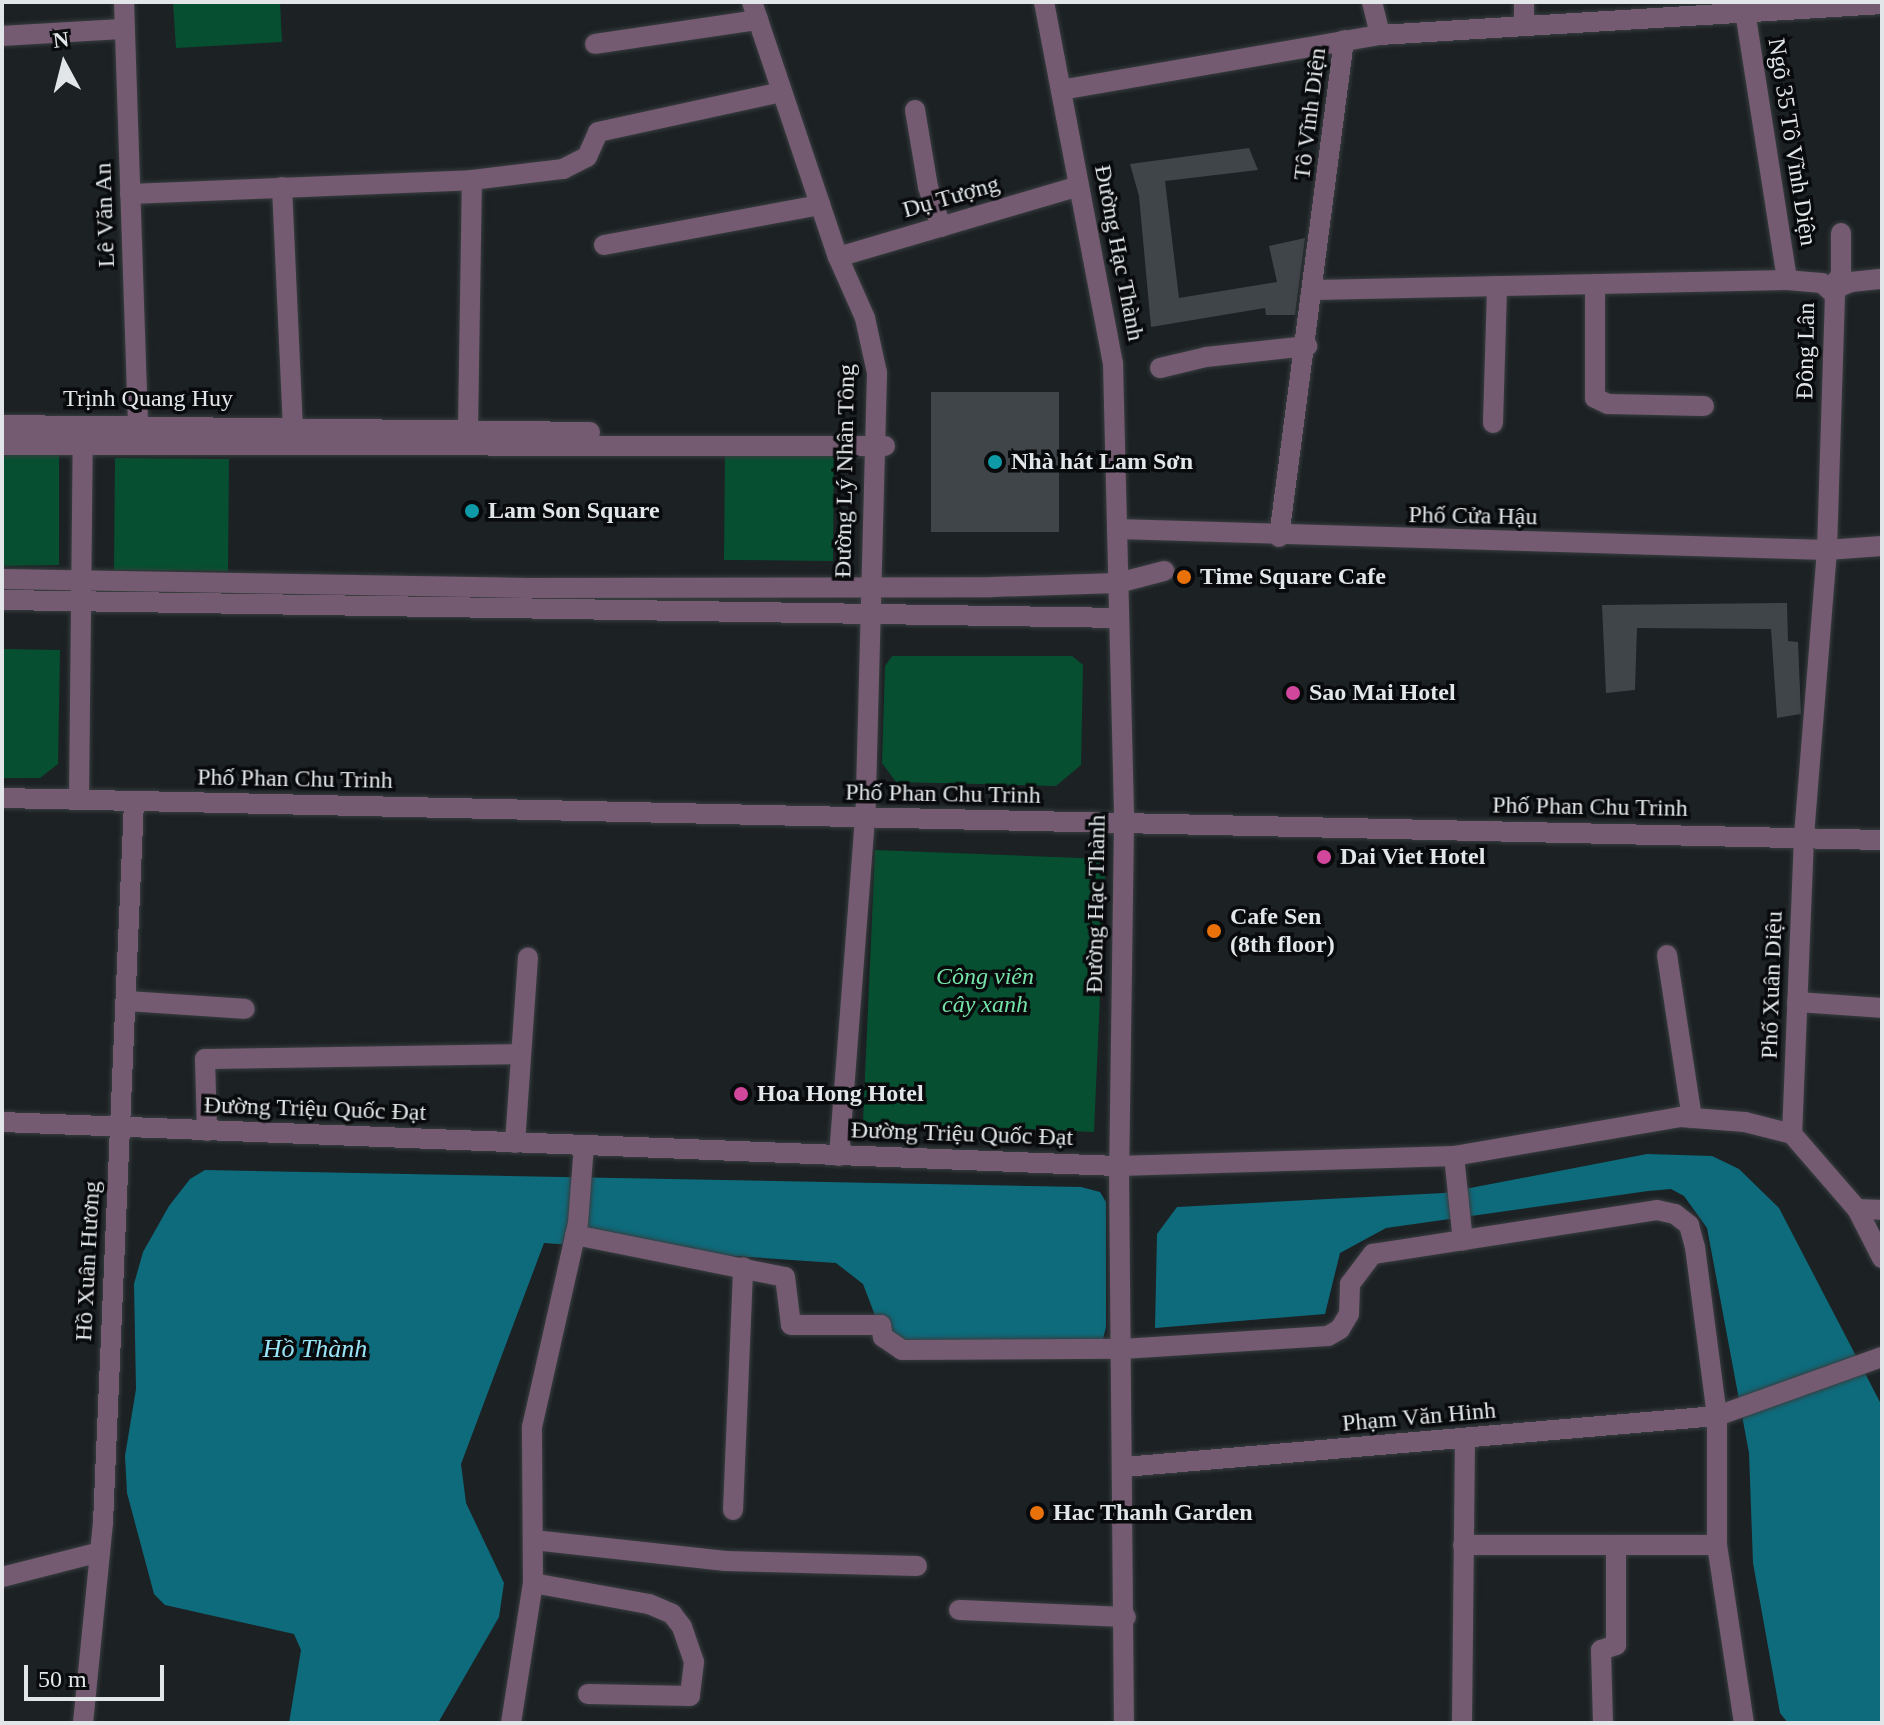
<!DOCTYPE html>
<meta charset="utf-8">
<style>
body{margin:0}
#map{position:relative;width:1884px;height:1725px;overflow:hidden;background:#1c2124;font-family:"Times New Roman",serif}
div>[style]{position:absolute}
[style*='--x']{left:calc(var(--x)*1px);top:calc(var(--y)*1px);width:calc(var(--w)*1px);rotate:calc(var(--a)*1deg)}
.green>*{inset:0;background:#074f31}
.water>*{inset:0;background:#0e6b7c}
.building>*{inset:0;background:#404549}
.roads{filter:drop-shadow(0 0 2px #383d3f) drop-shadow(0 0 2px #383d3f)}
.minor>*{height:20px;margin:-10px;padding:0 10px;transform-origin:10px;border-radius:10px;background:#745b71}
.dots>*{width:22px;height:22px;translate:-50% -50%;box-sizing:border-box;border:4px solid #080a0c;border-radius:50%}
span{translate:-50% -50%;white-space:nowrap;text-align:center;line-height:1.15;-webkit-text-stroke:7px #080a0c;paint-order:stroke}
.street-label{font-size:24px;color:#e3e6e8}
.poi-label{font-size:24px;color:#e3e6e8;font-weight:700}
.left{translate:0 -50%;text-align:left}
.park-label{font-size:24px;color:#76e5aa;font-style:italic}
.water-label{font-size:26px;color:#99e6f9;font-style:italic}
.frame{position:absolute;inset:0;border:4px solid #e3e6e8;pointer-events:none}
.north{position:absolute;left:24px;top:24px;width:80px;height:80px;-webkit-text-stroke:6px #080a0c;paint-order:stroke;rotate:353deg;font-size:22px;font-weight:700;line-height:32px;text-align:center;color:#e3e6e8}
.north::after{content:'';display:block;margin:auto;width:28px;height:36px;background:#e3e6e8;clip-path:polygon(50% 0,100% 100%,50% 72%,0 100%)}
.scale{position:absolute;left:24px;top:1665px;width:140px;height:36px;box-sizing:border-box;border:4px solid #e3e6e8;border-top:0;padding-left:10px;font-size:24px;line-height:28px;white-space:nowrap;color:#e3e6e8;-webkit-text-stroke:6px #080a0c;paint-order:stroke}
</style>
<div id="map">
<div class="green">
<i style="clip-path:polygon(173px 2px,280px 2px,282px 42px,176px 48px)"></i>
<i style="clip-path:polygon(2px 450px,59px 450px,59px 565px,2px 566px)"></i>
<i style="clip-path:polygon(725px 452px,834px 452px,833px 561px,724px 560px)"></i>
<i style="clip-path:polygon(115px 458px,229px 459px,228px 571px,114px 570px)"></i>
<i style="clip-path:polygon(2px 649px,60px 650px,58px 764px,40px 778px,2px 778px)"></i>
<i style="clip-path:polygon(892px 656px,1072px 656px,1083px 665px,1081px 765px,1056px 786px,896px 782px,882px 763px,885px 666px)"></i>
<i style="clip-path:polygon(875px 850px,1106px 859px,1094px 1132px,863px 1122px)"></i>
</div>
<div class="water">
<i style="clip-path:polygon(1647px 1154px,1712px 1156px,1739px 1169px,1779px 1208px,1882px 1406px,1882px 1723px,1788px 1723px,1780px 1713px,1753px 1563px,1749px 1453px,1707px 1228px,1684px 1196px,1671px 1189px,1648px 1191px,1386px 1228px,1340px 1253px,1325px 1314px,1155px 1328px,1157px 1234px,1177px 1207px,1444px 1193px)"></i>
<i style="clip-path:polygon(205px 1170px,1081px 1187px,1100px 1192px,1106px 1202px,1106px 1327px,1103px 1339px,1089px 1348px,884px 1339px,863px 1284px,836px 1263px,544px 1243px,461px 1464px,466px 1503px,504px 1583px,499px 1617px,438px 1723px,289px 1723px,301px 1650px,294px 1634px,165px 1605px,154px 1594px,127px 1493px,125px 1456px,136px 1389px,134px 1284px,143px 1252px,169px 1206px,190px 1179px)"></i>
</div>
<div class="building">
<i style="clip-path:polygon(1249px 148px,1258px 170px,1165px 181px,1179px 298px,1277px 282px,1269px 246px,1305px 238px,1295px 315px,1266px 315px,1265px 308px,1151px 327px,1139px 196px,1130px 164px)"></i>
<i style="clip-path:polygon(931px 392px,1059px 392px,1059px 532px,931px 532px)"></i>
<i style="clip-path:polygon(1787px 603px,1788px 641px,1798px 642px,1801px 714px,1777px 718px,1771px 629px,1637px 628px,1635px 690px,1606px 693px,1602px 605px)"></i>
</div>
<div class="roads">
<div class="minor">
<i style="--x:124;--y:2;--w:423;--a:88.1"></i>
<i style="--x:752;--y:2;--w:269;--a:71.4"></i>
<i style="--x:838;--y:257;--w:67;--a:66.1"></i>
<i style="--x:865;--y:318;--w:56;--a:77.7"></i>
<i style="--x:877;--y:373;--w:445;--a:91.5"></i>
<i style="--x:865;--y:818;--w:339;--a:94.4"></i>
<i style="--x:1044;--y:2;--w:368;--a:79.2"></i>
<i style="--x:1113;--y:363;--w:461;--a:88.6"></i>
<i style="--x:1124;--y:824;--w:342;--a:90.8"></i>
<i style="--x:1119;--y:1166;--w:557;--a:89.49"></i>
<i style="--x:1372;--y:2;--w:34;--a:76"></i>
<i style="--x:1524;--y:2;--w:24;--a:90"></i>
<i style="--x:1745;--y:11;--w:272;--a:81.1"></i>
<i style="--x:2;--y:36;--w:123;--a:-3.3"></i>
<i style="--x:595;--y:44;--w:165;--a:-8.4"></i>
<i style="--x:1061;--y:90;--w:324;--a:-9.8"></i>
<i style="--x:1380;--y:35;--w:503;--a:-3.53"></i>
<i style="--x:915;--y:110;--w:78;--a:80.4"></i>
<i style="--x:928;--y:187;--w:42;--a:72"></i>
<i style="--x:282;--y:187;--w:239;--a:87.4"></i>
<i style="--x:130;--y:194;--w:342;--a:-2.3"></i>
<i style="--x:472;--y:180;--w:92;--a:-6.9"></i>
<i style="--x:563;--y:169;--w:27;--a:-27"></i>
<i style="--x:587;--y:157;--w:27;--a:-66"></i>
<i style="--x:598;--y:132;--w:188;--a:-12.3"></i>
<i style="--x:604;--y:245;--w:220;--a:-10.5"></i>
<i style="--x:838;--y:257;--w:251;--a:-16.4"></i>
<i style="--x:1595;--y:284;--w:114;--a:90"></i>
<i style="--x:1595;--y:398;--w:14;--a:25"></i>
<i style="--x:1608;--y:404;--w:96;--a:1.2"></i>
<i style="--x:1831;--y:288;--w:16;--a:-52"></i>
<i style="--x:1841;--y:275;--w:42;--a:-90"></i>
<i style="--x:1314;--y:290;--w:473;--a:-1.2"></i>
<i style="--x:1787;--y:280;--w:35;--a:5"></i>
<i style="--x:1822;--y:283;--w:18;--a:43"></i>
<i style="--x:1835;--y:295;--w:255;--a:91.8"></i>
<i style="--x:1827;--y:550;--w:288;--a:94.6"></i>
<i style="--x:1804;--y:837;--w:297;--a:92.3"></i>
<i style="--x:1832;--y:290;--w:21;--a:-23"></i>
<i style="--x:1851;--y:282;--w:31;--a:-6"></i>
<i style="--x:1160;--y:368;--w:47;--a:-13.4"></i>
<i style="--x:1206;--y:357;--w:102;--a:-6.2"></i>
<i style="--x:1493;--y:423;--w:137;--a:-88.3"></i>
<i style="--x:2;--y:425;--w:588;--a:0.68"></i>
<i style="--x:468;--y:429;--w:249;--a:-89.1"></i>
<i style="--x:2;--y:445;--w:883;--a:0.06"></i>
<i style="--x:1117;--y:529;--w:710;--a:1.69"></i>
<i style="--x:1827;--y:550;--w:55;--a:-4.2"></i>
<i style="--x:1279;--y:537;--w:501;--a:-82.55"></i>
<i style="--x:2;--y:579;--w:526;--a:0.98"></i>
<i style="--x:528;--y:588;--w:464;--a:-0.1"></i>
<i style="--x:992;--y:587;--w:126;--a:-1.8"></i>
<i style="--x:1118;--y:583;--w:48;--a:-14.6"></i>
<i style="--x:2;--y:600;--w:1117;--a:0.92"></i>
<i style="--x:2;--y:798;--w:1880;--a:1.28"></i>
<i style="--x:79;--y:800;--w:367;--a:-89.4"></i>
<i style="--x:1667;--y:955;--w:165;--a:81.3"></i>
<i style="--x:126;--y:1001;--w:119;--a:3.8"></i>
<i style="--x:1797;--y:1002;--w:85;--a:4"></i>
<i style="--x:2;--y:1122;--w:1118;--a:2.26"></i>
<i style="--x:1119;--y:1166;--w:335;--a:-1.7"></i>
<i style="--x:1454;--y:1156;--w:229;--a:-9.8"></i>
<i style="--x:1680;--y:1117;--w:65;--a:4.4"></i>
<i style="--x:1745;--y:1122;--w:49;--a:14.3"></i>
<i style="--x:1792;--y:1134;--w:99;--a:49.1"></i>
<i style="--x:1857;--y:1209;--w:25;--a:2"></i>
<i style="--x:207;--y:1131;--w:72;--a:-91.6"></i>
<i style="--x:205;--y:1059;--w:312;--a:-0.9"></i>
<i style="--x:515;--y:1143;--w:186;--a:-86"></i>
<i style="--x:1454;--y:1156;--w:85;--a:84"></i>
<i style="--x:1857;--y:1209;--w:55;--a:63"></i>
<i style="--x:575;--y:1235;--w:214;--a:11.3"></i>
<i style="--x:785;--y:1277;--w:48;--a:82.9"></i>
<i style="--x:791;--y:1325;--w:90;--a:0"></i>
<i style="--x:881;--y:1325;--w:12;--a:81"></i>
<i style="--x:883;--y:1337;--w:23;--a:34"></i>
<i style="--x:902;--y:1350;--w:220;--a:-0.3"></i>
<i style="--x:1122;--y:1349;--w:206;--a:-3.6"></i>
<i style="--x:1328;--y:1336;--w:14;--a:-30"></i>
<i style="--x:1340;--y:1329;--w:17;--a:-59"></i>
<i style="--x:1349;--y:1314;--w:30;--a:-88"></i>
<i style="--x:1350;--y:1284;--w:38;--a:-53"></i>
<i style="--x:1373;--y:1254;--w:287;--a:-8.8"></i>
<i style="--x:1657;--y:1210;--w:18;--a:13"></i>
<i style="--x:1675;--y:1214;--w:18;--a:38"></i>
<i style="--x:1689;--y:1225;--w:23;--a:75"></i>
<i style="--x:1695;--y:1247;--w:170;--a:82.6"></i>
<i style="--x:1717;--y:1416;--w:129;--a:90"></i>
<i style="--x:1717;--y:1545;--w:180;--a:81.4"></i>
<i style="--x:1124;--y:1467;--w:595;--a:-4.92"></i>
<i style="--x:1717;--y:1416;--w:175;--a:-19.7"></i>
<i style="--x:733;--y:1510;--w:243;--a:-87.6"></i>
<i style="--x:533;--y:1540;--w:194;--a:6.2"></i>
<i style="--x:726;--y:1561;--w:191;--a:1.5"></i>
<i style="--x:1463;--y:1545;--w:254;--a:0"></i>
<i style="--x:2;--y:1577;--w:101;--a:-14.3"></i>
<i style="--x:533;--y:1583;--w:118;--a:10.3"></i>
<i style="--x:649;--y:1604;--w:25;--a:23"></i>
<i style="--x:672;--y:1614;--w:16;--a:52"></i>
<i style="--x:682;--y:1627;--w:37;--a:71"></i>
<i style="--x:694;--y:1662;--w:34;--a:97"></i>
<i style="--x:690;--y:1696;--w:102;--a:-178.9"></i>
<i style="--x:959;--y:1610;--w:167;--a:2.4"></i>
<i style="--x:83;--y:1723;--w:201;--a:-84.3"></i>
<i style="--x:103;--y:1523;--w:723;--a:-87.54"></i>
<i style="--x:511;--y:1723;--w:142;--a:-81.1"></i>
<i style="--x:533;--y:1583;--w:156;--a:-90.4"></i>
<i style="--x:532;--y:1427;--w:209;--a:-77.3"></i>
<i style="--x:578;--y:1223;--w:78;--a:-85.6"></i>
<i style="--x:1462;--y:1723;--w:283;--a:-89.4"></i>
<i style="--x:1603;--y:1723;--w:73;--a:-91.6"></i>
<i style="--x:1601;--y:1650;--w:16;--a:-18"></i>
<i style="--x:1616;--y:1645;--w:100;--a:-90"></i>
</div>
</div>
<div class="dots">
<i style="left:995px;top:462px;background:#0f9aa8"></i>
<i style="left:472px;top:511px;background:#0f9aa8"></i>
<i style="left:1184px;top:577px;background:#e8710a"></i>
<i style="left:1293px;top:693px;background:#d1479c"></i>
<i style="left:1324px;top:857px;background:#d1479c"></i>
<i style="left:1214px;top:931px;background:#e8710a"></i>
<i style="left:741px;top:1094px;background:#d1479c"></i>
<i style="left:1037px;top:1513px;background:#e8710a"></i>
</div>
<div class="street-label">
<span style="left:1310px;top:114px;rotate:-83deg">Tô Vĩnh Diện</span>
<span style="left:1792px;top:142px;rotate:81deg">Ngõ 35 Tô Vĩnh Diện</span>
<span style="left:951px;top:197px;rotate:-16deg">Dụ Tượng</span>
<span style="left:105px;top:215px;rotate:-92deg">Lê Văn An</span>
<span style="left:1119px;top:253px;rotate:79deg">Đường Hạc Thành</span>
<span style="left:1806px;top:351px;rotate:-89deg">Đông Lân</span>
<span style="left:148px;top:399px">Trịnh Quang Huy</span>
<span style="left:845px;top:471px;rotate:-89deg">Đường Lý Nhân Tông</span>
<span style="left:1473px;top:516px;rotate:1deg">Phố Cửa Hậu</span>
<span style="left:295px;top:779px;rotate:1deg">Phố Phan Chu Trinh</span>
<span style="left:943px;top:794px;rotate:1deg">Phố Phan Chu Trinh</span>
<span style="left:1590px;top:807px;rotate:1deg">Phố Phan Chu Trinh</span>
<span style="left:1096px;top:904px;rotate:-89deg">Đường Hạc Thành</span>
<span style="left:1772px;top:985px;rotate:-88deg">Phố Xuân Diệu</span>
<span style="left:315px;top:1109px;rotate:2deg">Đường Triệu Quốc Đạt</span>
<span style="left:962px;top:1134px;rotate:2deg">Đường Triệu Quốc Đạt</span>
<span style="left:88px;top:1261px;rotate:-87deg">Hồ Xuân Hương</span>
<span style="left:1419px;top:1417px;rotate:-5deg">Phạm Văn Hinh</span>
</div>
<div class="poi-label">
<span class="left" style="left:1011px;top:462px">Nhà hát Lam Sơn</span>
<span class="left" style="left:488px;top:511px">Lam Son Square</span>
<span class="left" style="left:1200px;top:577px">Time Square Cafe</span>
<span class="left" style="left:1309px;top:693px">Sao Mai Hotel</span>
<span class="left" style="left:1340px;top:857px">Dai Viet Hotel</span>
<span class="left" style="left:1230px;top:931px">Cafe Sen<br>(8th floor)</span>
<span class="left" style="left:757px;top:1094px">Hoa Hong Hotel</span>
<span class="left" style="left:1053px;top:1513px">Hac Thanh Garden</span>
</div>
<div class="park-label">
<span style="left:985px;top:991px">Công viên<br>cây xanh</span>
</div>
<div class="water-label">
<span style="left:315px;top:1349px">Hồ Thành</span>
</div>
<div class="frame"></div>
<div class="north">N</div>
<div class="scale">50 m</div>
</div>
